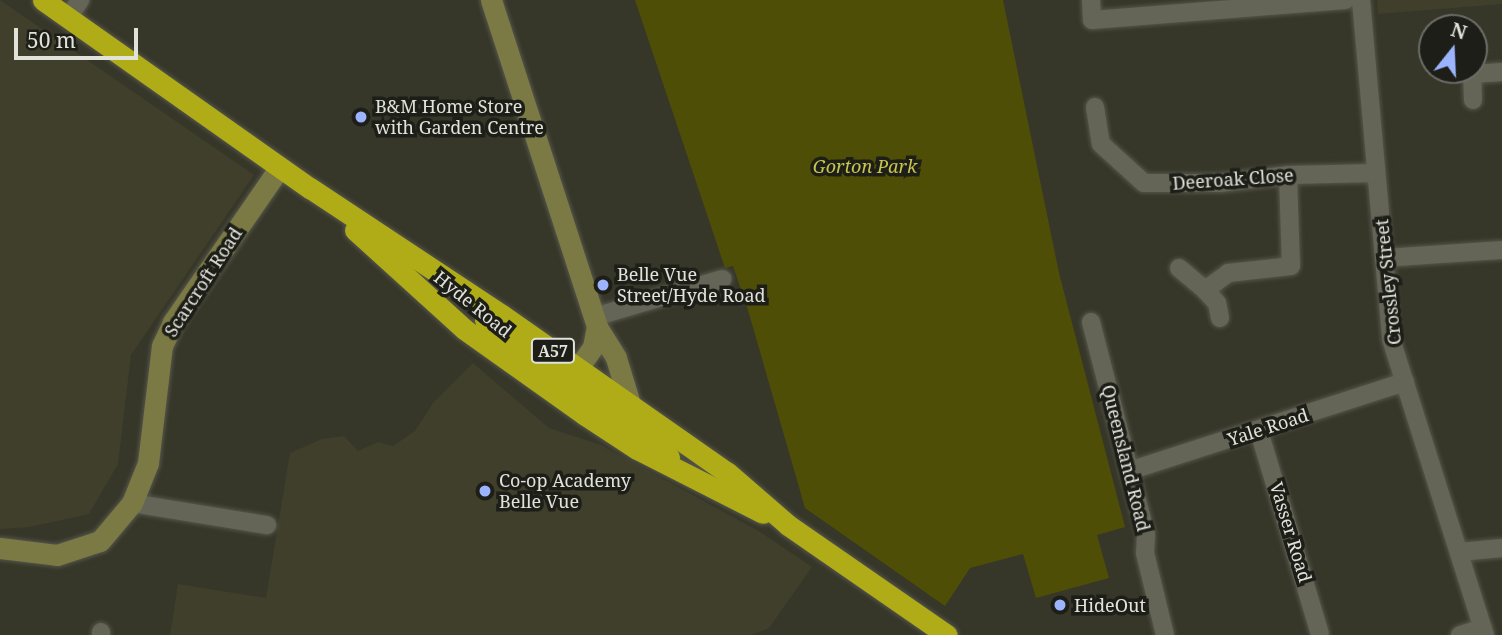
<!DOCTYPE html>
<style>
body{margin:0}
#map{position:relative;width:1502px;height:635px;overflow:hidden;background:#363729;font-family:"Noto Serif",serif}
div>[style]{position:absolute}
[style*='--x']{left:calc(var(--x)*1px);top:calc(var(--y)*1px);width:calc(var(--w)*1px);rotate:calc(var(--a)*1deg)}
.built>*{inset:0;background:#3f3f2b}
.green>*{inset:0;background:#4f4e07}
.roads{filter:drop-shadow(0 0 2px #55554a) drop-shadow(0 0 2px #55554a)}
.street>*{height:18px;margin:-9px;padding:0 9px;transform-origin:9px;border-radius:9px;background:#656557}
.secondary>*{height:21px;margin:-10.5px;padding:0 10.5px;transform-origin:10.5px;border-radius:10.5px;background:#7b7a44}
.highway>*{height:21px;margin:-10.5px;padding:0 10.5px;transform-origin:10.5px;border-radius:10.5px;background:#afac18}
.dots>*{width:19px;height:19px;translate:-50% -50%;box-sizing:border-box;border:4px solid #1d1e18;border-radius:50%}
span{translate:-50% -50%;white-space:nowrap;text-align:center;line-height:1.15;-webkit-text-stroke:7px #1d1e18;paint-order:stroke}
.shield-label span{padding:2px 5px;background:#1d1e18;border:2px solid;border-radius:5px;-webkit-text-stroke-width:0}
.shield-label{font-size:16px;color:#e1e2d9;font-weight:700}
.poi-label{font-size:18px;color:#e1e2d9}
.left{translate:0 -50%;text-align:left}
.park-label{font-size:18px;color:#c8c64d;font-style:italic}
.street-label{font-size:18px;color:#e1e2d9}
.north{position:absolute;left:1418px;top:14px;width:70px;height:70px;box-sizing:border-box;background:#1d1e18;border:2px solid #6b6c65;border-radius:50%;rotate:18deg;font-size:19px;font-weight:700;line-height:28px;text-align:center;color:#e1e2d9}
.north::after{content:'';display:block;margin:auto;width:24px;height:32px;background:#9bb4fd;clip-path:polygon(50% 0,100% 100%,50% 72%,0 100%)}
.scale{position:absolute;left:14px;top:28px;width:124px;height:32px;box-sizing:border-box;border:4px solid #e1e2d9;border-top:0;padding-left:9px;font-size:21px;line-height:24px;white-space:nowrap;color:#e1e2d9;-webkit-text-stroke:5px #1d1e18;paint-order:stroke}
</style>
<div id="map">
<div class="built">
<i style="clip-path:polygon(0 0,254px 175px,131px 355px,118px 464px,89px 514px,29px 527px,0 529px)"></i>
<i style="clip-path:polygon(1377px 0,1502px 0,1502px 4px,1378px 14px)"></i>
<i style="clip-path:polygon(473px 363px,549px 428px,601px 445px,757px 530px,812px 567px,769px 628px,752px 635px,170px 635px,178px 584px,266px 598px,290px 453px,322px 439px,344px 436px,358px 451px,378px 442px,393px 446px,415px 431px,433px 403px)"></i>
</div>
<div class="green">
<i style="clip-path:polygon(635px 0,1003px 0,1059px 273px,1125px 527px,1097px 535px,1109px 578px,1036px 598px,1023px 554px,970px 568px,945px 606px,805px 508px,748px 310px,733px 266px,725px 268px)"></i>
</div>
<div class="roads">
<div class="street">
<i style="--x:1091;--y:0;--w:20;--a:87"></i>
<i style="--x:1092;--y:20;--w:254;--a:-4.5"></i>
<i style="--x:1361;--y:0;--w:340;--a:84.9"></i>
<i style="--x:1391;--y:339;--w:311;--a:72.4"></i>
<i style="--x:68;--y:18;--w:22;--a:-56"></i>
<i style="--x:1473;--y:100;--w:26;--a:-92"></i>
<i style="--x:1472;--y:74;--w:30;--a:-4"></i>
<i style="--x:1095;--y:107;--w:37;--a:81"></i>
<i style="--x:1101;--y:144;--w:58;--a:42.2"></i>
<i style="--x:1144;--y:183;--w:75;--a:0"></i>
<i style="--x:1219;--y:183;--w:69;--a:-6.6"></i>
<i style="--x:1288;--y:175;--w:88;--a:-1.3"></i>
<i style="--x:1384;--y:258;--w:118;--a:-3.9"></i>
<i style="--x:1179;--y:268;--w:34;--a:40"></i>
<i style="--x:594;--y:317;--w:134;--a:-16.5"></i>
<i style="--x:1220;--y:318;--w:15;--a:-101"></i>
<i style="--x:1217;--y:303;--w:18;--a:-133"></i>
<i style="--x:1205;--y:290;--w:29;--a:-36"></i>
<i style="--x:1228;--y:273;--w:63;--a:-6.3"></i>
<i style="--x:1291;--y:266;--w:91;--a:-91.9"></i>
<i style="--x:1091;--y:322;--w:220;--a:75.5"></i>
<i style="--x:1146;--y:535;--w:18;--a:93"></i>
<i style="--x:1145;--y:553;--w:84;--a:76.3"></i>
<i style="--x:1259;--y:431;--w:212;--a:73.3"></i>
<i style="--x:1129;--y:471;--w:290;--a:-17.9"></i>
<i style="--x:132;--y:503;--w:137;--a:9.3"></i>
<i style="--x:1459;--y:552;--w:43;--a:-5.3"></i>
<i style="--x:101;--y:635;--w:3;--a:-90"></i>
<i style="--x:1460;--y:635;--w:24;--a:-17"></i>
</div>
<div class="secondary">
<i style="--x:491;--y:0;--w:344;--a:72"></i>
<i style="--x:597;--y:327;--w:36;--a:58"></i>
<i style="--x:616;--y:358;--w:51;--a:73"></i>
<i style="--x:568;--y:382;--w:43;--a:-54.5"></i>
<i style="--x:593;--y:347;--w:20;--a:-79"></i>
<i style="--x:0;--y:548;--w:57;--a:7"></i>
<i style="--x:57;--y:555;--w:45;--a:-18"></i>
<i style="--x:100;--y:541;--w:50;--a:-49.9"></i>
<i style="--x:132;--y:503;--w:43;--a:-68.2"></i>
<i style="--x:148;--y:463;--w:118;--a:-83.2"></i>
<i style="--x:162;--y:346;--w:26;--a:-65"></i>
<i style="--x:173;--y:322;--w:188;--a:-55.4"></i>
</div>
<div class="highway">
<i style="--x:43;--y:0;--w:327;--a:35.2"></i>
<i style="--x:310;--y:188;--w:230;--a:33.5"></i>
<i style="--x:502;--y:315;--w:276;--a:35"></i>
<i style="--x:728;--y:473;--w:79;--a:40.9"></i>
<i style="--x:788;--y:525;--w:193;--a:34.7"></i>
<i style="--x:355;--y:230;--w:147;--a:42.2"></i>
<i style="--x:464;--y:329;--w:148;--a:35.4"></i>
<i style="--x:585;--y:415;--w:62;--a:33.2"></i>
<i style="--x:637;--y:449;--w:141;--a:26.9"></i>
<i style="--x:485;--y:320;--w:103;--a:37.5"></i>
<i style="--x:567;--y:383;--w:90;--a:33.2"></i>
<i style="--x:642;--y:432;--w:37;--a:43"></i>
</div>
</div>
<div class="dots">
<i style="left:361px;top:117px;background:#9bb4fd"></i>
<i style="left:603px;top:285px;background:#9bb4fd"></i>
<i style="left:485px;top:491px;background:#9bb4fd"></i>
<i style="left:1060px;top:605px;background:#9bb4fd"></i>
</div>
<div class="shield-label">
<span style="left:553px;top:351px">A57</span>
</div>
<div class="poi-label">
<span class="left" style="left:375px;top:117px">B&amp;M Home Store<br>with Garden Centre</span>
<span class="left" style="left:617px;top:285px">Belle Vue<br>Street/Hyde Road</span>
<span class="left" style="left:499px;top:491px">Co-op Academy<br>Belle Vue</span>
<span class="left" style="left:1074px;top:605px">HideOut</span>
</div>
<div class="park-label">
<span style="left:865px;top:166px">Gorton Park</span>
</div>
<div class="street-label">
<span style="left:1233px;top:179px;rotate:-4deg">Deeroak Close</span>
<span style="left:203px;top:282px;rotate:-57deg">Scarcroft Road</span>
<span style="left:1388px;top:282px;rotate:-96deg">Crossley Street</span>
<span style="left:473px;top:304px;rotate:39deg">Hyde Road</span>
<span style="left:1268px;top:427px;rotate:-18deg">Yale Road</span>
<span style="left:1126px;top:458px;rotate:76deg">Queensland Road</span>
<span style="left:1291px;top:532px;rotate:73deg">Vasser Road</span>
</div>
<div class="north">N</div>
<div class="scale">50 m</div>
</div>
